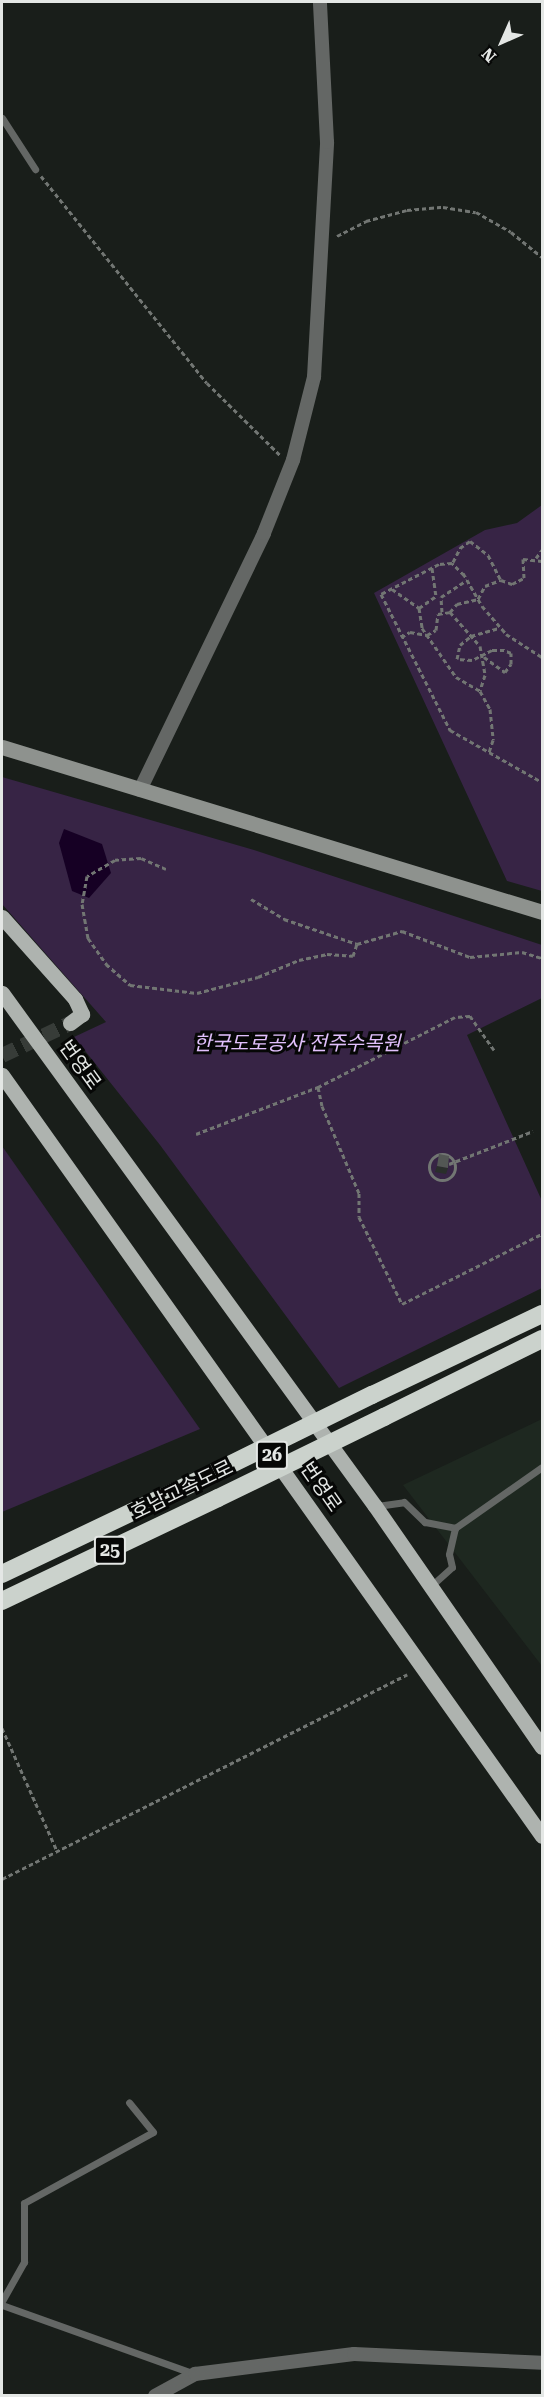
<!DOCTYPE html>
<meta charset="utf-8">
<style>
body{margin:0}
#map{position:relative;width:544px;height:2397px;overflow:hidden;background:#191e1a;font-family:"Roboto Serif","Noto Sans KR",serif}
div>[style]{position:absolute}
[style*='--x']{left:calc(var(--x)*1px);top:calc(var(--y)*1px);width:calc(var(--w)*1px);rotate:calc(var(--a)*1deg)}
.built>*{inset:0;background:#1e2820}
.green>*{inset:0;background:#372445}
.water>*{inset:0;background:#160024}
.primary-tunnel>*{height:15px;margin-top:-7.5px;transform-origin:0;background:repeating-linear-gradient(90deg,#373c38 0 15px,transparent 0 23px)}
.path>*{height:3px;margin-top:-1.5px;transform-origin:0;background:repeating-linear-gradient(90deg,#727673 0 4.5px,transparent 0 7.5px)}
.path>.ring{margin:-1.5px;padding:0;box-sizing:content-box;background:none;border:3px solid #727673;border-radius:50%}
.lane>*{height:7px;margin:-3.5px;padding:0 3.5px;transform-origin:3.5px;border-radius:3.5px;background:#646765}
.street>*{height:14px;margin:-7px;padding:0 7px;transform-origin:7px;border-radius:7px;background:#646765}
.secondary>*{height:15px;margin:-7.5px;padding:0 7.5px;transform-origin:7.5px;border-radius:7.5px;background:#8e928e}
.primary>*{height:15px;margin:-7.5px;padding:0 7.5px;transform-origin:7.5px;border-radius:7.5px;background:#aeb3af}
.highway>*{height:18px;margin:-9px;padding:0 9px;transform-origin:9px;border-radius:9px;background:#cbd2cc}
.highway-bridge>*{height:18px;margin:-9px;padding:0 9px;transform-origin:9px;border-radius:9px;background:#cbd2cc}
.shaded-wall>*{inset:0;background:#2a2f2b}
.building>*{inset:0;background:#535754}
span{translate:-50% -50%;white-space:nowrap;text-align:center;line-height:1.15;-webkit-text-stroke:6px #060706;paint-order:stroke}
.shield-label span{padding:2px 4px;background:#060706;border:2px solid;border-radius:4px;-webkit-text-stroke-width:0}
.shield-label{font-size:18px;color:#e4e7e5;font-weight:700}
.park-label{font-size:20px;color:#e1c0fc;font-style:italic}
.street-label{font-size:20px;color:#e4e7e5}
.frame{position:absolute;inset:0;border:3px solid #e4e7e5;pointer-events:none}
.north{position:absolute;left:472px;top:12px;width:60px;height:60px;-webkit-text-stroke:4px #060706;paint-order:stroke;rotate:225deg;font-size:16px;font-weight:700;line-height:24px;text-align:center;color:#e4e7e5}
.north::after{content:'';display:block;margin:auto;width:21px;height:27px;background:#e4e7e5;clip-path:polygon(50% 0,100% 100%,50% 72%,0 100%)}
</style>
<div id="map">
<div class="built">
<i style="clip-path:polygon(542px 1419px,542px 1666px,403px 1485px)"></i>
</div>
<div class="green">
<i style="clip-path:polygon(542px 505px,542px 891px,507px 881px,374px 593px,485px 530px,517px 523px)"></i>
<i style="clip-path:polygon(2px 777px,254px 850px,542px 945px,542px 998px,467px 1035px,542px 1201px,542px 1288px,339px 1388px,160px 1145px,74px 1037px,106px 1022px,2px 904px)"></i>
<i style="clip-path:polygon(2px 1146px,200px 1429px,2px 1512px)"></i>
</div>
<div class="water">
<i style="clip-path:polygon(64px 829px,102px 844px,111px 873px,89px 898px,72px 891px,59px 843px)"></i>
</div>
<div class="primary-tunnel">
<i style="--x:2;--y:1055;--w:75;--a:-25.2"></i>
</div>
<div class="path">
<i style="--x:41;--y:176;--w:265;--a:51.3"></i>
<i style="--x:207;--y:383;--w:103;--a:44.6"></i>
<i style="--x:337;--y:236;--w:33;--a:-27"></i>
<i style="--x:366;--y:221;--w:42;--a:-15"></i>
<i style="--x:407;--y:210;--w:36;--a:-5"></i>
<i style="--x:443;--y:207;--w:33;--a:9"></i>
<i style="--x:476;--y:212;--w:40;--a:29.7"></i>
<i style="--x:511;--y:232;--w:40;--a:39"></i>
<i style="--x:536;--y:558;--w:10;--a:-53"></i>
<i style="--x:453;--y:562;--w:16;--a:-63"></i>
<i style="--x:460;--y:548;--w:12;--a:-35"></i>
<i style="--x:470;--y:541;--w:23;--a:38"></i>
<i style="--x:488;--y:555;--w:28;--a:63"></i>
<i style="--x:501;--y:580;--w:12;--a:20"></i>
<i style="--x:512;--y:584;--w:13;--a:-27"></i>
<i style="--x:524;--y:578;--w:19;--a:-93"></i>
<i style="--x:523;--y:559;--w:19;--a:6"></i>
<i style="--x:432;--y:568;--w:28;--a:82"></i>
<i style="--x:463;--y:573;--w:38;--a:60"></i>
<i style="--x:482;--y:606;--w:37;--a:49"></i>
<i style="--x:506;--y:634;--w:43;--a:32.6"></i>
<i style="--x:464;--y:575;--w:17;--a:-135"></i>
<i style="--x:452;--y:563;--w:13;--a:176"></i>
<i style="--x:439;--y:564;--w:65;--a:152.7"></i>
<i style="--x:381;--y:594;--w:153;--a:63.1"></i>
<i style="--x:450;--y:730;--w:106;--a:29.5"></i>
<i style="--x:392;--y:589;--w:33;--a:35"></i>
<i style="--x:419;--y:608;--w:20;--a:81"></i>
<i style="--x:422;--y:628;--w:60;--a:55.2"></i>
<i style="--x:456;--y:677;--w:28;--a:30"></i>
<i style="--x:480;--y:691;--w:21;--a:61"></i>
<i style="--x:490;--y:709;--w:31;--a:84"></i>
<i style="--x:493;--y:740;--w:13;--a:108"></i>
<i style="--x:419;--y:608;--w:21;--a:-35"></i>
<i style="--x:442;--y:612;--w:15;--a:-94"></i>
<i style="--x:441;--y:597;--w:31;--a:-33"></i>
<i style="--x:450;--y:612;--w:11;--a:-49"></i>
<i style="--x:457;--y:604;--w:22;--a:-13"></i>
<i style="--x:478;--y:599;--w:15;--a:-62"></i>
<i style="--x:485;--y:586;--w:17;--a:-21"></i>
<i style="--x:401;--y:637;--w:10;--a:-29"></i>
<i style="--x:410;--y:632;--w:17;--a:10"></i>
<i style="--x:427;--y:635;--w:10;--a:-29"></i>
<i style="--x:436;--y:630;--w:16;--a:-83"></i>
<i style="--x:438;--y:614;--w:12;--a:-9"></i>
<i style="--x:450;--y:612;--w:45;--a:48.6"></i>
<i style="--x:480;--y:646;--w:29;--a:80"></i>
<i style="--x:485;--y:675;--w:16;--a:108"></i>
<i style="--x:484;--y:657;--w:26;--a:36"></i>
<i style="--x:505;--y:672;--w:10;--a:-53"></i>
<i style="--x:511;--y:664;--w:11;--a:-90"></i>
<i style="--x:511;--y:653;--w:8;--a:-157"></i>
<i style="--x:504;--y:650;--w:12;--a:180"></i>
<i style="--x:492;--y:650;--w:22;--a:153"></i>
<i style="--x:472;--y:660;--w:15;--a:-176"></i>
<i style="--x:457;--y:659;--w:14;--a:-78"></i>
<i style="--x:460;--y:645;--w:14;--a:-39"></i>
<i style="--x:471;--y:636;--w:29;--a:-16"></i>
<i style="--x:166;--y:869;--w:27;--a:-156"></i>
<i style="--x:141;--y:858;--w:26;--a:176"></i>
<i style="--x:115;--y:860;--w:32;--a:150"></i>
<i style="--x:87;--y:876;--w:28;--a:100"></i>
<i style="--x:82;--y:904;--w:35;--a:80"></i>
<i style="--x:88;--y:938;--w:32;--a:55"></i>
<i style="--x:106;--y:964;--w:32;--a:41"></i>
<i style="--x:130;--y:985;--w:67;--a:6.8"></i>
<i style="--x:197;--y:993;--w:63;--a:-14.7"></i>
<i style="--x:258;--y:977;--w:44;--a:-22.5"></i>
<i style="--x:299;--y:960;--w:29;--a:-12"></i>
<i style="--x:327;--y:954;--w:26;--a:4"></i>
<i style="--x:353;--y:956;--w:13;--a:-72"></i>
<i style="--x:251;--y:899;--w:39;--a:31"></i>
<i style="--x:284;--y:919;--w:77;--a:18.9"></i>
<i style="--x:357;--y:944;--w:47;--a:-16.1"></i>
<i style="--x:402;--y:931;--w:73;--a:20.9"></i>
<i style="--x:470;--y:957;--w:52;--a:-5.5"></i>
<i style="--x:522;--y:952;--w:21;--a:17"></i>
<i style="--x:494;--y:1050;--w:42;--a:-125.2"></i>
<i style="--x:470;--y:1016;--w:15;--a:176"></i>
<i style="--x:455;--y:1017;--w:154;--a:152.9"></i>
<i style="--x:318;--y:1087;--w:19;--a:78"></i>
<i style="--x:322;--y:1106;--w:95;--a:67"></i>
<i style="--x:359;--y:1193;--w:24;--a:90"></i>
<i style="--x:359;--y:1217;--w:97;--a:63.7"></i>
<i style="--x:402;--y:1304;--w:157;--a:-26.6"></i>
<i style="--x:196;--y:1134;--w:131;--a:-21.1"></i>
<i class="ring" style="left:429px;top:1154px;width:23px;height:23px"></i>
<i style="--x:449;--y:1164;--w:90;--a:-21.4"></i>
<i style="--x:2;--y:1728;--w:133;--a:65.9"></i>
<i style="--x:2;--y:1879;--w:454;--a:-26.8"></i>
</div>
<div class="lane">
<i style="--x:2;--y:118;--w:61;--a:57.1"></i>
<i style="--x:377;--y:1506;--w:27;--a:-8"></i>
<i style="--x:404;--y:1502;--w:29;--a:44"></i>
<i style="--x:425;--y:1522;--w:31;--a:11"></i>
<i style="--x:431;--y:1586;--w:28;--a:-42"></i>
<i style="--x:452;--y:1567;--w:13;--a:-103"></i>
<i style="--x:449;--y:1554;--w:27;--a:-77"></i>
<i style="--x:455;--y:1528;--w:106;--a:-35"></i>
<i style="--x:2;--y:2301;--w:45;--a:-60.6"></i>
<i style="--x:24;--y:2262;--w:59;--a:-90"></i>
<i style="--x:24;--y:2203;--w:147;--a:-28.8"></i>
<i style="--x:153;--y:2132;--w:38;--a:-129"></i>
<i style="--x:2;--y:2305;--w:205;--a:19.7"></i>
</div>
<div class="street">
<i style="--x:140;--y:790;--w:285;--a:-64.2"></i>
<i style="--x:264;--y:533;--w:79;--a:-68.3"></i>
<i style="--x:293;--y:460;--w:86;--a:-75.8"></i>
<i style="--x:314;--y:377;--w:235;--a:-86.8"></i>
<i style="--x:327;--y:142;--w:140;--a:-92.9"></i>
<i style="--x:155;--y:2396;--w:46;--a:-28.8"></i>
<i style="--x:195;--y:2374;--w:160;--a:-7.2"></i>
<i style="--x:354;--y:2354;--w:188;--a:2.7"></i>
</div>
<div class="secondary">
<i style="--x:2;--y:747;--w:565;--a:16.99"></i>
</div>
<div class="primary">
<i style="--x:2;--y:917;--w:110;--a:48.3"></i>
<i style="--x:75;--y:999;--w:17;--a:65"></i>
<i style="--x:82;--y:1014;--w:15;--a:143"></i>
<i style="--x:2;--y:993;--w:634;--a:53.98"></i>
<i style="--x:375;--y:1506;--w:293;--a:55.3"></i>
<i style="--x:2;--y:1075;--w:933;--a:54.64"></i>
</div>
<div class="highway">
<i style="--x:372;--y:1395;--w:188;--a:-25.5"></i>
<i style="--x:384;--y:1417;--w:176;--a:-26.3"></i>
<i style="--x:2;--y:1574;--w:225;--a:-25.5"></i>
<i style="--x:2;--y:1601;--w:239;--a:-25.5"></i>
</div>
<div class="highway-bridge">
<i style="--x:205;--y:1477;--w:186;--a:-26.2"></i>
<i style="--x:218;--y:1498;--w:185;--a:-26"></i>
</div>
<div class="shaded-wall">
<i style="clip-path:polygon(437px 1166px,448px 1168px,446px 1174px,435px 1172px)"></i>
</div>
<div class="building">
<i style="clip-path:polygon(439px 1154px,449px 1156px,448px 1168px,437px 1166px)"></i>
</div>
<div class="shield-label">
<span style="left:272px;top:1455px">26</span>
<span style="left:110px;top:1550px">25</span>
</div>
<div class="park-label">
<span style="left:297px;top:1043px">한국도로공사 전주수목원</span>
</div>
<div class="street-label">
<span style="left:80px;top:1065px;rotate:54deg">번영로</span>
<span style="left:321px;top:1487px;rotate:55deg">번영로</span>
<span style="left:182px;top:1490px;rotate:-26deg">호남고속도로</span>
</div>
<div class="frame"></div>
<div class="north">N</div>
</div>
